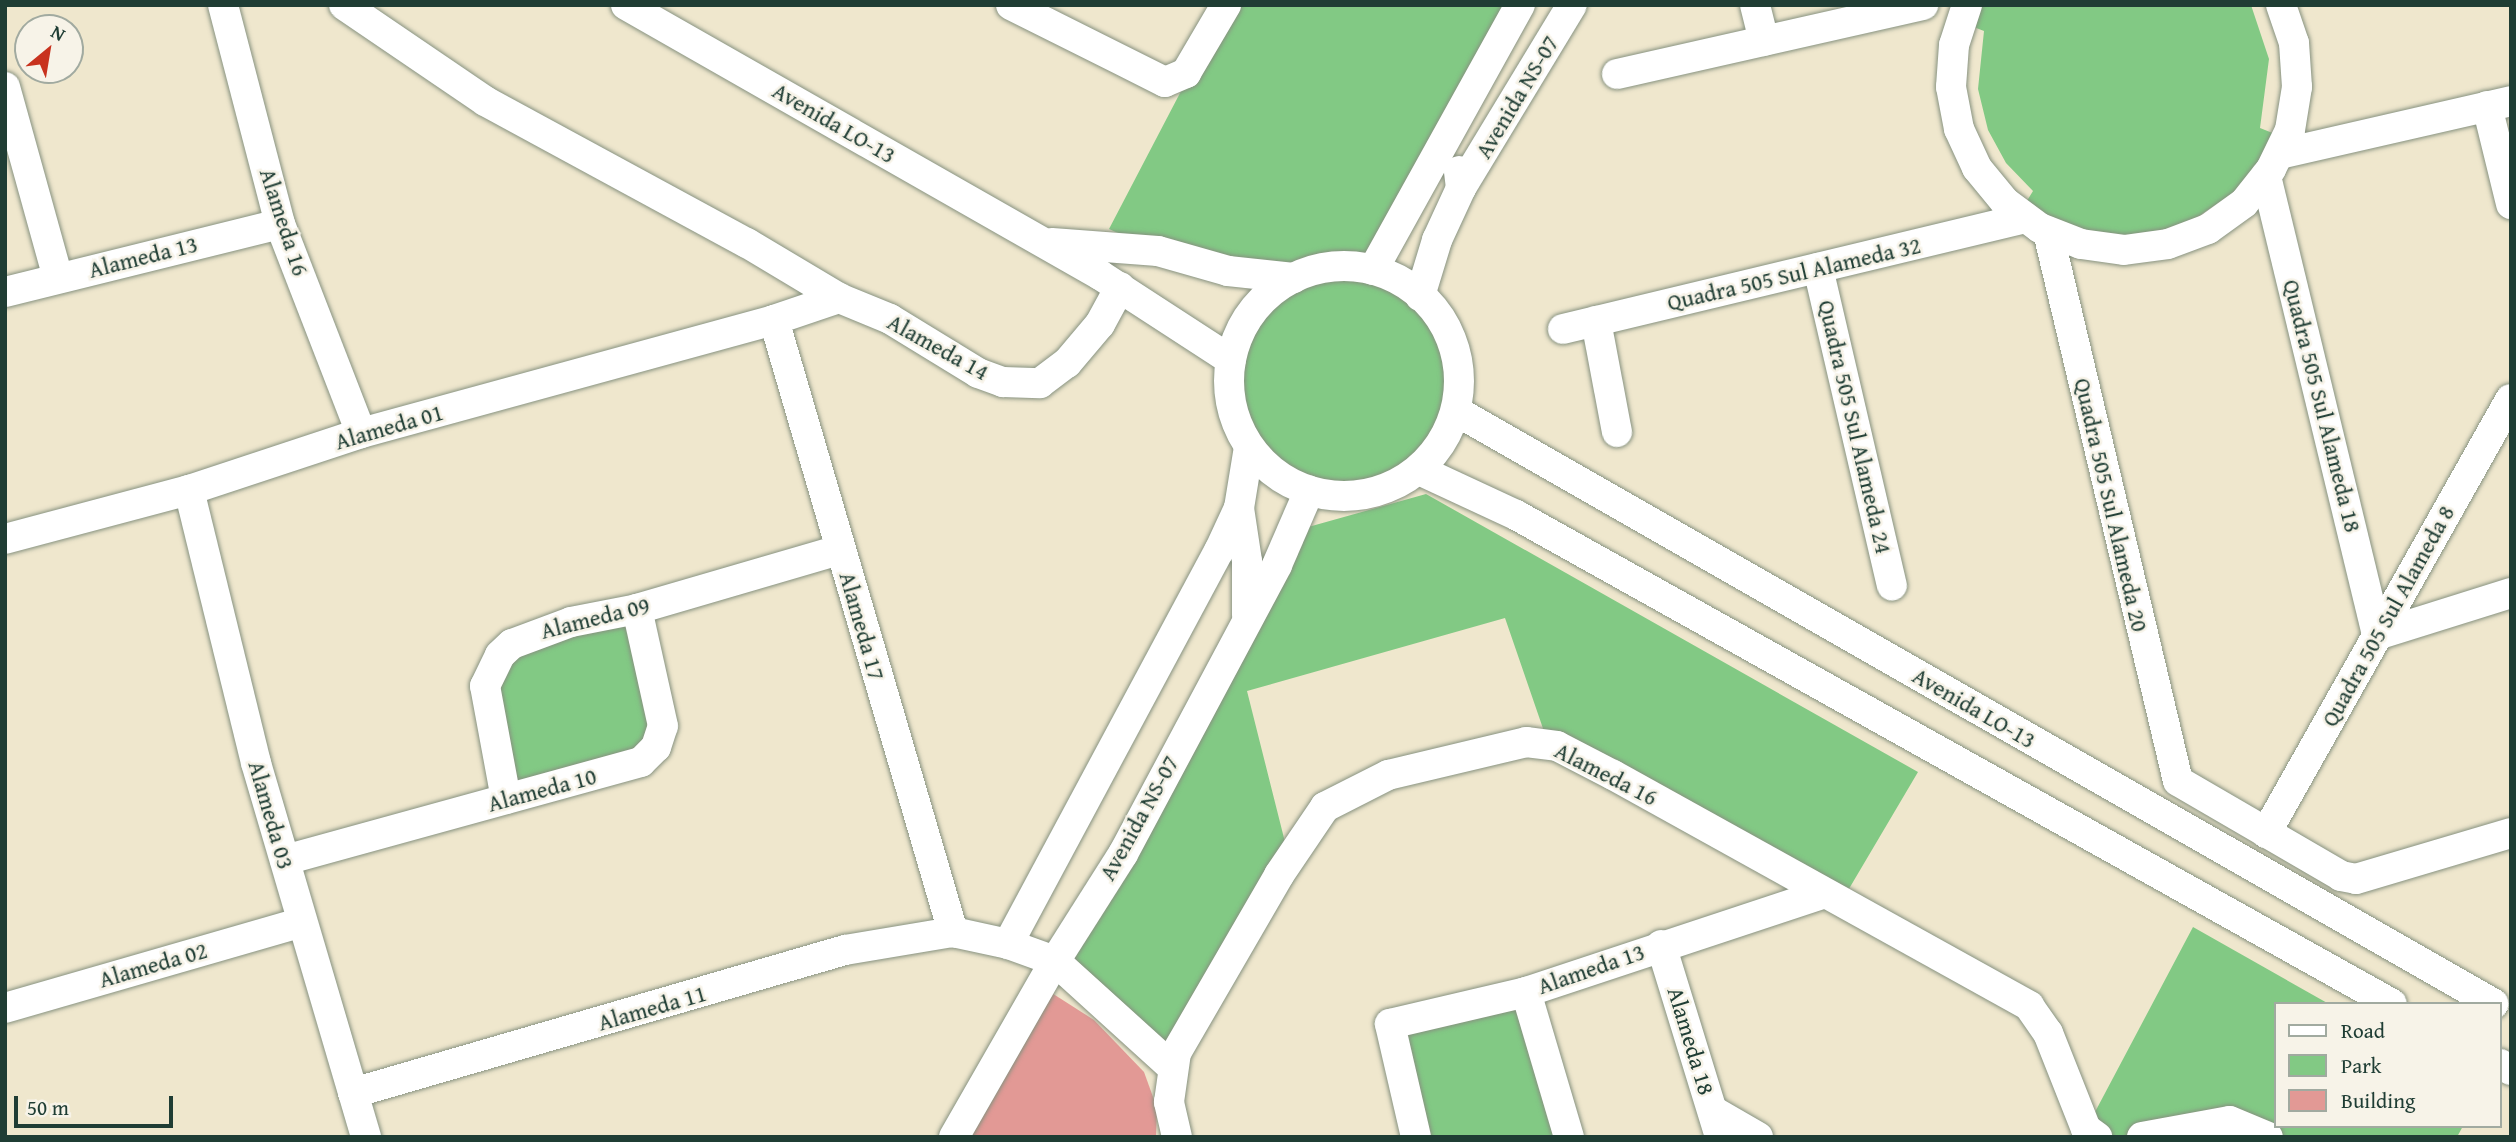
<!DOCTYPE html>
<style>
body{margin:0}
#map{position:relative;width:2516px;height:1142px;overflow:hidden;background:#efe7cd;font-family:"Gentium Book Plus",serif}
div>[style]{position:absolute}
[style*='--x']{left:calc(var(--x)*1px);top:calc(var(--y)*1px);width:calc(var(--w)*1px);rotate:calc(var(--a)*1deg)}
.green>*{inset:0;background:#82c984}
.building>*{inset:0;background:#e29995}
.roads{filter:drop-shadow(0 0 2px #879280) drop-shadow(0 0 2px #879280)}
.minor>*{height:30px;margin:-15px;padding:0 15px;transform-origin:15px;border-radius:15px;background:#fff}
.minor>.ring{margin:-15px;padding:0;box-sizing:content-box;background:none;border:30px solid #fff;border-radius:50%}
span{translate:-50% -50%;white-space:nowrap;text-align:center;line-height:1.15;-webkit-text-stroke:5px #f7f3e8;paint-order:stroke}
.street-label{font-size:23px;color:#1f3d34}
.frame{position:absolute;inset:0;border:7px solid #1f3d34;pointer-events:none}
.legend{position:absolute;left:2274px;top:1002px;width:228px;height:126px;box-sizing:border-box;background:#f7f3e8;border:2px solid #a1aaa0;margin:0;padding:9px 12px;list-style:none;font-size:21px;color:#1f3d34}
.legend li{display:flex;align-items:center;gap:14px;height:35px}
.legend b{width:35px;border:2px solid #a1aaa0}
.north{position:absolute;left:14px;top:14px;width:70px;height:70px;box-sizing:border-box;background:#f7f3e8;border:2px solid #a1aaa0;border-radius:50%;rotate:30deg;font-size:19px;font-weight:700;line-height:28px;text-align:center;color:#1f3d34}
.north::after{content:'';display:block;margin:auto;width:24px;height:32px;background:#c8321e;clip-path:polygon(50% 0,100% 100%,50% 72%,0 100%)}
.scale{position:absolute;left:14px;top:1096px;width:159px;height:32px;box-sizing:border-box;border:4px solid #1f3d34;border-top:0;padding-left:9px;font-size:21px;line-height:24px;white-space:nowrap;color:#1f3d34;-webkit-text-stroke:5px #f7f3e8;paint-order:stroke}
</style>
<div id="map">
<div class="green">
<i style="clip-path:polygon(1226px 5px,1527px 5px,1374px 271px,1420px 296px,1441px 320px,1459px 380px,1448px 433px,1419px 470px,1385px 489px,1348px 497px,1309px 491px,1266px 466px,1246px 440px,1230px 399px,1231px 360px,1256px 307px,1293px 279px,1158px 251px,1109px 229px)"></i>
<i style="clip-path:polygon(1980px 5px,2251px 5px,2269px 59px,2260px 128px,2275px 134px,2272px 144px,2239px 189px,2184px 226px,2140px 237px,2081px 233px,2025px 204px,2033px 191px,2006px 163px,1988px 130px,1978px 89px,1984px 31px,1971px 26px)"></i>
<i style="clip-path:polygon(1426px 494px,1918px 772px,1840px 904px,1548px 743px,1505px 618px,1247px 691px,1289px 858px,1172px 1067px,1055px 961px,1294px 531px)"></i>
<i style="clip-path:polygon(637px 609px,658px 742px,506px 799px,492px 668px)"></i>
<i style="clip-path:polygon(2193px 927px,2329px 1004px,2276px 1004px,2276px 1126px,2463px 1126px,2457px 1137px,2268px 1137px,2256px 1130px,2097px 1137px,2086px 1129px)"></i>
<i style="clip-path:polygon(1519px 998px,1557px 1137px,1429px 1137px,1395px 1022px)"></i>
</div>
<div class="building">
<i style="clip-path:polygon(1047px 990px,1094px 1020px,1144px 1072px,1157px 1108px,1156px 1137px,968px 1137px)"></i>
</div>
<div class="roads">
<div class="minor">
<i style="--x:223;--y:5;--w:226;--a:75.4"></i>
<i style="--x:280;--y:224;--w:224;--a:68.8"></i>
<i style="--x:344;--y:5;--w:171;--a:34.2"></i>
<i style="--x:485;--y:101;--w:298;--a:28.5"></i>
<i style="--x:747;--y:243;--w:107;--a:30.9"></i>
<i style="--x:839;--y:298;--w:55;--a:22.4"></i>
<i style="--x:890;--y:319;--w:103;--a:31.5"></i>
<i style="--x:978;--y:373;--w:27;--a:20"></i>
<i style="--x:1003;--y:382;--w:37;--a:2"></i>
<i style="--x:1040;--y:383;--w:34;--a:-37"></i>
<i style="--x:1067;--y:363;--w:51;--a:-49.8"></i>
<i style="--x:1100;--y:324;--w:42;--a:-61.6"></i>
<i style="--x:626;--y:5;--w:546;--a:29.67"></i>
<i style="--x:1100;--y:275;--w:156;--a:33"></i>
<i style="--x:1011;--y:5;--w:172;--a:26.6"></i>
<i style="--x:1165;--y:82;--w:23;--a:-23"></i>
<i style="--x:1186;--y:73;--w:79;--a:-59.5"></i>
<i style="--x:1755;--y:5;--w:37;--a:76"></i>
<i style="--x:1967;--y:5;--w:42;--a:108"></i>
<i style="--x:1954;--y:45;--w:42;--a:94.1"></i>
<i style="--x:1951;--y:87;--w:43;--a:79.2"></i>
<i style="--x:1959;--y:129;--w:43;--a:65.2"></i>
<i style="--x:1977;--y:168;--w:44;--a:50.5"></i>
<i style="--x:2005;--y:202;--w:44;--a:36.6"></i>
<i style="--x:2040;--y:228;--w:44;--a:21.3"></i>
<i style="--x:2081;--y:244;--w:43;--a:7.9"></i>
<i style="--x:2124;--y:250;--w:44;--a:-7.8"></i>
<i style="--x:2168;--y:244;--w:43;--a:-20.6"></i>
<i style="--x:2208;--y:229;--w:44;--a:-35.8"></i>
<i style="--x:2244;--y:203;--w:43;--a:-51.5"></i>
<i style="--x:2271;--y:169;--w:43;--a:-64"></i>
<i style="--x:2290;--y:130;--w:44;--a:-80.8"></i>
<i style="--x:2297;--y:87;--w:44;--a:-93.9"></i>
<i style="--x:2294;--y:43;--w:40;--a:-108.9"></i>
<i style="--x:1617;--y:74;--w:314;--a:-12.7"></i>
<i style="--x:5;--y:87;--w:198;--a:74.5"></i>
<i style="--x:2487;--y:106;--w:101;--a:76.2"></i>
<i style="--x:2280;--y:154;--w:237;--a:-12.9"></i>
<i style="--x:2266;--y:176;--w:472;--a:76.4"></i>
<i style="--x:2377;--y:635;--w:140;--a:-17.4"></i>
<i style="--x:1461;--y:188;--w:214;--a:-58.8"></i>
<i style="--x:2048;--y:232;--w:564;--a:76.68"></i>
<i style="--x:2178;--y:781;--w:189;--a:30.2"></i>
<i style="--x:2341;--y:876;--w:15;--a:11"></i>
<i style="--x:2356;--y:879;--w:162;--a:-16.5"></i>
<i style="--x:1052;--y:243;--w:106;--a:4.3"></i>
<i style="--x:1158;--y:251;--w:73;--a:15.9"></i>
<i style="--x:1228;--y:271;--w:66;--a:6.1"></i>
<i class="ring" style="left:1229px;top:266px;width:200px;height:200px"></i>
<i style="--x:1818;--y:268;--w:326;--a:76.9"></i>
<i style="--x:1373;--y:270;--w:303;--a:-61"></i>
<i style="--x:5;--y:292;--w:283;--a:-13.9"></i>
<i style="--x:1420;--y:296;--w:59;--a:-73.1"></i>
<i style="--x:1437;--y:240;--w:57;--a:-65.2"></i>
<i style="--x:1461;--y:188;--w:17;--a:-97"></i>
<i style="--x:774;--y:320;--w:638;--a:73.7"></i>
<i style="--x:1596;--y:321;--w:113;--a:79.3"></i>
<i style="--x:1563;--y:329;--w:475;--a:-13.5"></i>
<i style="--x:1456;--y:411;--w:1195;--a:29.74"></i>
<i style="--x:1419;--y:470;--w:107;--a:24.9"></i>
<i style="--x:1516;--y:515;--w:1003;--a:29.17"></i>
<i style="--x:189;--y:490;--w:281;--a:76.2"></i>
<i style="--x:256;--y:763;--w:390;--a:73.6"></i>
<i style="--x:1239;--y:508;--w:54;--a:81.4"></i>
<i style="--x:1247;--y:561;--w:54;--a:90"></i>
<i style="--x:5;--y:539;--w:190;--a:-14.9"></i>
<i style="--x:189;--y:490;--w:181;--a:-18.3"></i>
<i style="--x:361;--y:433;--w:428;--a:-15.3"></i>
<i style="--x:774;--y:320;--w:69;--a:-18.7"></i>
<i style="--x:506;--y:799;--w:115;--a:-100.5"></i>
<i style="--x:485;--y:686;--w:34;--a:-64"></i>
<i style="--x:500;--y:655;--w:16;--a:-43"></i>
<i style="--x:512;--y:644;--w:63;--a:-20.4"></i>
<i style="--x:571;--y:622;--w:67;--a:-11.1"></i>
<i style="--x:637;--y:609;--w:210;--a:-16.3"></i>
<i style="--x:2266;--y:833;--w:498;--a:-60.6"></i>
<i style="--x:285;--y:860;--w:369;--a:-15.4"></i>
<i style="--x:641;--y:762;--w:21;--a:-45"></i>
<i style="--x:656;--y:747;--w:22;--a:-72"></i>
<i style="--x:663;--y:726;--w:120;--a:-102.5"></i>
<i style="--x:1008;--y:944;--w:446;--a:-61.8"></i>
<i style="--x:1219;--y:551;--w:47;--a:-65.1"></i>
<i style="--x:1239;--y:508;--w:62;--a:-80.7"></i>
<i style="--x:1661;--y:945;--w:201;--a:72.9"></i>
<i style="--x:1526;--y:992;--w:151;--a:73.5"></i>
<i style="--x:5;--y:1008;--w:307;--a:-16.1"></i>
<i style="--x:2500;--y:1064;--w:13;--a:29"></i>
<i style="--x:353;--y:1093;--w:512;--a:-16.21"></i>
<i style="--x:845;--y:950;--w:109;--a:-9.5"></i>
<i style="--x:953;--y:932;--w:56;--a:12.3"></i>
<i style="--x:1008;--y:944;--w:50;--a:19.9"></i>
<i style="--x:1055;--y:961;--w:158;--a:42.2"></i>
<i style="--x:1713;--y:1111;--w:52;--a:30"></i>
<i style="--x:954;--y:1137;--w:203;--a:-60.2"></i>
<i style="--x:1055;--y:961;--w:127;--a:-57.6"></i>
<i style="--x:1123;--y:854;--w:327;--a:-61.9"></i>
<i style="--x:1277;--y:565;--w:81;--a:-66.6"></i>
<i style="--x:1177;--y:1137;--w:36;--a:-103"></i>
<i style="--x:1169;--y:1102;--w:49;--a:-81.9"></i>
<i style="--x:1176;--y:1053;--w:206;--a:-59.9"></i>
<i style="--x:1279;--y:875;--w:82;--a:-55.9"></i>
<i style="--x:1325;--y:807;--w:71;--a:-26.9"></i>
<i style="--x:1388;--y:775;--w:142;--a:-13.4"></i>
<i style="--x:1526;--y:742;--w:31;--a:7"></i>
<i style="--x:1557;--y:746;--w:63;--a:27.4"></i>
<i style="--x:1613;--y:775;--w:476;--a:29"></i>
<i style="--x:2029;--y:1006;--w:33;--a:55"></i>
<i style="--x:2048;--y:1033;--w:103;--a:68.4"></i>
<i style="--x:2086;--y:1129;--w:14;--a:36"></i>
<i style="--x:1416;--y:1137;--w:116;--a:-103"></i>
<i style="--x:1390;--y:1024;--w:140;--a:-13.2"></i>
<i style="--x:1526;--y:992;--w:312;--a:-18.3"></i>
<i style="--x:2142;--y:1137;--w:89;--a:-10.3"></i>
<i style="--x:2230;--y:1121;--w:41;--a:22.8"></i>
</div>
</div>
<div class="street-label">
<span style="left:1517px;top:97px;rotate:-59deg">Avenida NS-07</span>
<span style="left:834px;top:123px;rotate:30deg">Avenida LO-13</span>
<span style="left:284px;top:222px;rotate:72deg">Alameda 16</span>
<span style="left:143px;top:257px;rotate:-14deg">Alameda 13</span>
<span style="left:1794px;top:274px;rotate:-13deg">Quadra 505 Sul Alameda 32</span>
<span style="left:938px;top:347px;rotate:29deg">Alameda 14</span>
<span style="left:2322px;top:406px;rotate:76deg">Quadra 505 Sul Alameda 18</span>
<span style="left:389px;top:427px;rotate:-16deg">Alameda 01</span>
<span style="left:1855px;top:427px;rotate:77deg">Quadra 505 Sul Alameda 24</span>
<span style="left:2111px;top:505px;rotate:77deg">Quadra 505 Sul Alameda 20</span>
<span style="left:2388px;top:616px;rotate:-61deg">Quadra 505 Sul Alameda 8</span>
<span style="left:595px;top:618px;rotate:-14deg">Alameda 09</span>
<span style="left:862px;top:626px;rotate:74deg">Alameda 17</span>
<span style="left:1974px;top:708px;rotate:30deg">Avenida LO-13</span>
<span style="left:1606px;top:774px;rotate:27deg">Alameda 16</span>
<span style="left:542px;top:790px;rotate:-15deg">Alameda 10</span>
<span style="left:271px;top:815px;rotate:74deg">Alameda 03</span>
<span style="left:1139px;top:818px;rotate:-61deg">Avenida NS-07</span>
<span style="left:153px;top:965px;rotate:-16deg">Alameda 02</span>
<span style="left:1591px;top:969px;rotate:-19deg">Alameda 13</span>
<span style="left:652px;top:1008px;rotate:-16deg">Alameda 11</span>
<span style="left:1691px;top:1041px;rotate:73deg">Alameda 18</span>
</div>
<div class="frame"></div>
<ul class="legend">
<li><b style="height:9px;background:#fff"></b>Road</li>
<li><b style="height:19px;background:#82c984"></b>Park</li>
<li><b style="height:19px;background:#e29995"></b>Building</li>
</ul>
<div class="north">N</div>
<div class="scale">50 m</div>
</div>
